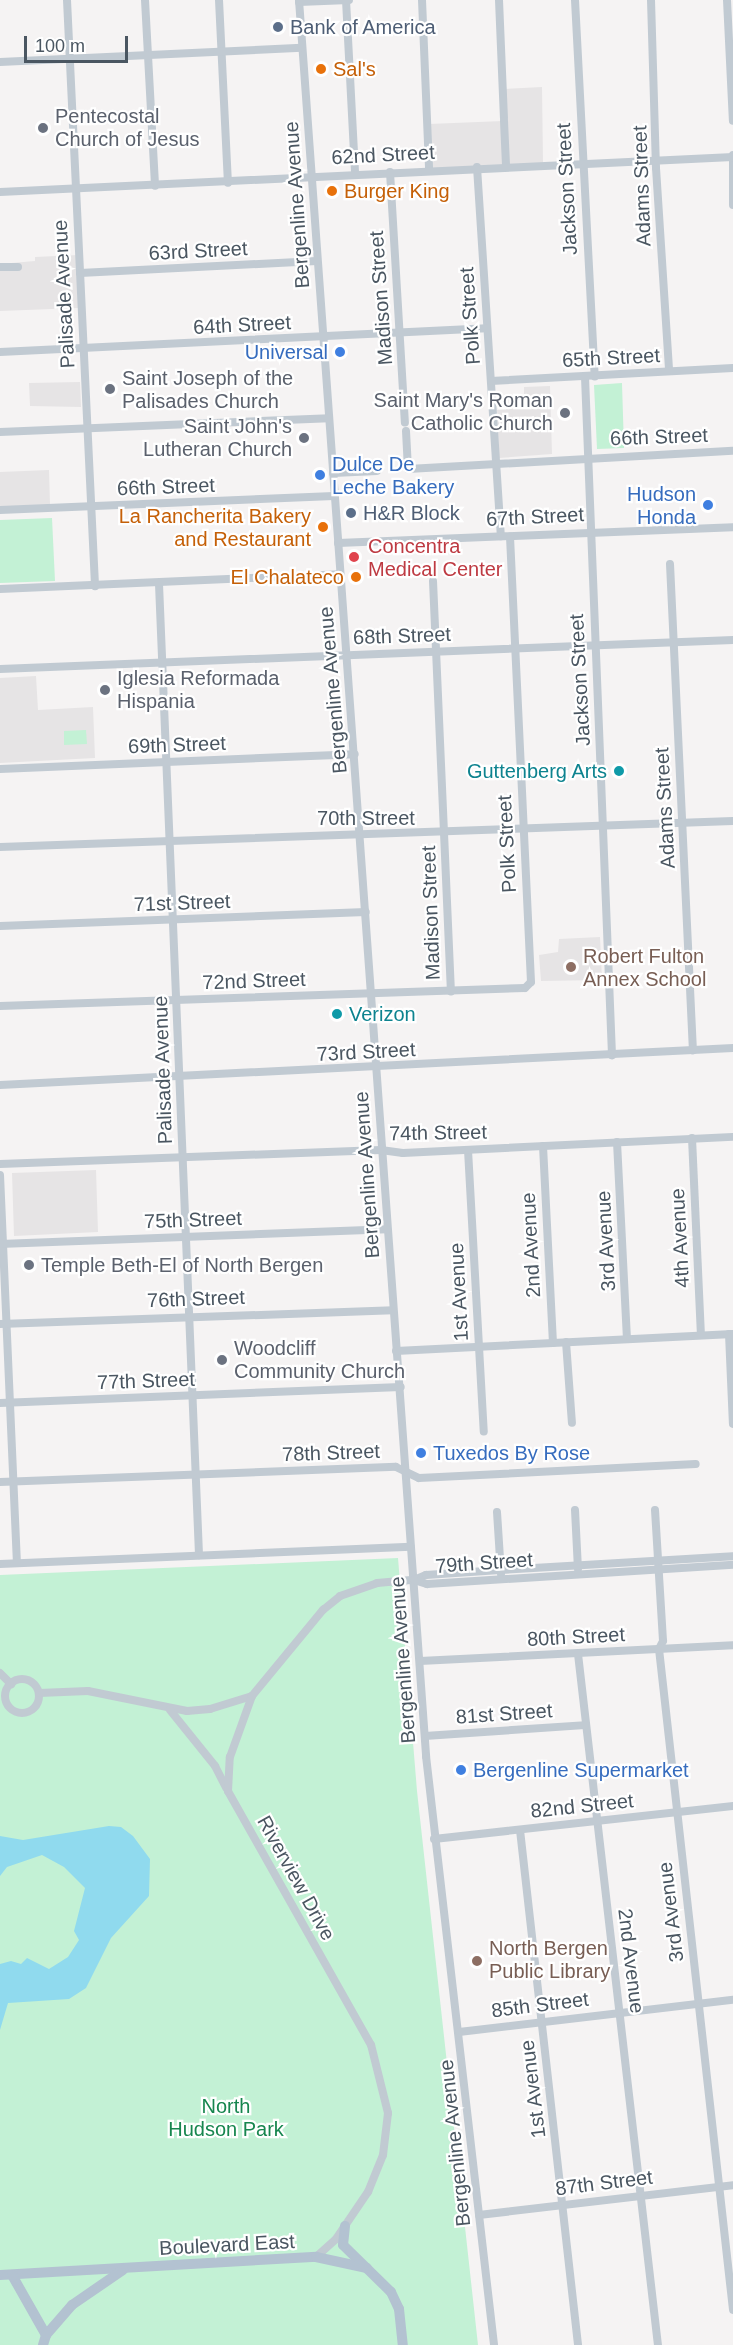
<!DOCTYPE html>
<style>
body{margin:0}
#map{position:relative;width:733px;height:2345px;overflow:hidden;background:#f5f3f3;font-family:Arial,sans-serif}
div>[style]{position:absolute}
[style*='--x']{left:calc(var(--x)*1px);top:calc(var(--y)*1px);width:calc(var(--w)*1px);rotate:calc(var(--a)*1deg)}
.education>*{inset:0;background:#e6e4e5}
.green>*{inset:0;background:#c3f1d5}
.water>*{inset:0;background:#90daee}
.minor>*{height:8px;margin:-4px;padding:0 4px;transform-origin:4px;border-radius:4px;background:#c1cad2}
.minor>.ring{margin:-4px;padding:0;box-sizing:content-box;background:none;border:8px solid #c1cad2;border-radius:50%}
.major>*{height:10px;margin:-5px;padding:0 5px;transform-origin:5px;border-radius:5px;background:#b3c2d1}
.dots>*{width:16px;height:16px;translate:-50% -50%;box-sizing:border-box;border:3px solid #fff;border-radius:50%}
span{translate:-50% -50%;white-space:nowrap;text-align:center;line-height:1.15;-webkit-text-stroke:4.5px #fff;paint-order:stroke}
.service-label{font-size:20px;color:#4e5e75}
.left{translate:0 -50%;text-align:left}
.food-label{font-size:20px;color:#c56008}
.right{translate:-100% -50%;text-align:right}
.worship-label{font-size:20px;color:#5b616d}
.street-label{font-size:20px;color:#4a5661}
.shop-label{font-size:20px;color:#366cbe}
.health-label{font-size:20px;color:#be3a42}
.culture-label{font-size:20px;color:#0d838f}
.education-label{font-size:20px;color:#785e54}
.park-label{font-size:20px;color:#17864f}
.scale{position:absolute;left:24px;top:36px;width:104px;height:27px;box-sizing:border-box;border:3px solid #4a5661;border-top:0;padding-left:8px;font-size:18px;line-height:21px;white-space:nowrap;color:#4a5661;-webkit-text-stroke:4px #fff;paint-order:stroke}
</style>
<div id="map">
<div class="education">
<i style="clip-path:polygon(542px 87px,543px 163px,506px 165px,503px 89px)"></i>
<i style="clip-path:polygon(503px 121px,505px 165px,431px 169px,429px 124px)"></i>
<i style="clip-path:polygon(78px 255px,78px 308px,0 311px,0 264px,35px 261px,35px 257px)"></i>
<i style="clip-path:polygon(80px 382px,81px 407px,30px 406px,29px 383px)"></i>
<i style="clip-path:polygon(550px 386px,552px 454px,499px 458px,497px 410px,524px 408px,524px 387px)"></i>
<i style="clip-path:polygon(49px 470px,50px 505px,0 507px,0 472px)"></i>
<i style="clip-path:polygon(36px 676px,38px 710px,93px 707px,95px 758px,0 763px,0 678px)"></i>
<i style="clip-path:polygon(600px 937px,602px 980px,541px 981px,539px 955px,558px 952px,559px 939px)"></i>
<i style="clip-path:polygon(96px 1170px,98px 1232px,14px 1236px,12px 1173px)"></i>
</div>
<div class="green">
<i style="clip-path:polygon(622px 383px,624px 448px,597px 449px,594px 385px)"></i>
<i style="clip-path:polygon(52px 518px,55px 581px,0 583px,0 520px)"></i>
<i style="clip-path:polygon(86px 730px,87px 744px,64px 745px,64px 731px)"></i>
<i style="clip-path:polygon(398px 1558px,417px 1791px,478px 2345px,0 2345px,0 1575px)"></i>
</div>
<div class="water">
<i style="clip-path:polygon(109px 1826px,121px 1827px,133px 1836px,150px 1859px,149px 1896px,111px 1938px,86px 1988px,69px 1999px,8px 2003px,0 2030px,0 1964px,11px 1961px,21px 1964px,27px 1958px,49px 1969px,68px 1957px,79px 1940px,74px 1931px,85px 1888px,64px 1867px,42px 1855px,7px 1867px,0 1876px,0 1836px,23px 1840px)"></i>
</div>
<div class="minor">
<i style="--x:67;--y:0;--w:587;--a:87.26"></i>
<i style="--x:145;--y:0;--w:186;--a:86.9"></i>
<i style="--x:219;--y:0;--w:183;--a:87.2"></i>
<i style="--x:299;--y:0;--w:1761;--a:85.86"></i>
<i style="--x:426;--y:1756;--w:593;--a:83.41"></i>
<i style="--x:346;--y:0;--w:174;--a:87"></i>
<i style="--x:422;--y:0;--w:169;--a:87.6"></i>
<i style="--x:499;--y:0;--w:118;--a:87.6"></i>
<i style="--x:575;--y:0;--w:377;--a:87"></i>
<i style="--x:651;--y:0;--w:168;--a:88.3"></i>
<i style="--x:656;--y:168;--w:203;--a:86.3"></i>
<i style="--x:727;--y:0;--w:121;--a:87.2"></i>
<i style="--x:299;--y:2;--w:50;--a:-2.3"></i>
<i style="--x:0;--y:62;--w:302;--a:-2.7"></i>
<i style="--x:504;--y:121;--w:44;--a:87.4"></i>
<i style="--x:733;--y:155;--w:50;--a:90"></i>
<i style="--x:477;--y:167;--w:370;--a:86.3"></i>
<i style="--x:390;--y:172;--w:251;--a:86.6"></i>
<i style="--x:0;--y:192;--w:734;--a:-2.73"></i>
<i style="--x:0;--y:267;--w:18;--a:0"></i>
<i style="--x:80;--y:273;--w:237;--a:-2.9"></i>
<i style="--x:0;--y:352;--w:487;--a:-2.8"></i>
<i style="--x:585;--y:377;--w:679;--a:87.72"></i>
<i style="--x:491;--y:381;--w:242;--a:-3.1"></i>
<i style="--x:406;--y:431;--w:38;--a:87"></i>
<i style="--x:408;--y:469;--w:325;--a:-3.2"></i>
<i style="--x:0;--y:432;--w:329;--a:-2.4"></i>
<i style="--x:333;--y:473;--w:44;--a:-2.6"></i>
<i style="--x:0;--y:510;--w:334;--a:-2.4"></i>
<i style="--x:338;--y:543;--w:395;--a:-2.3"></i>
<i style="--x:670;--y:564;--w:487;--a:87.3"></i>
<i style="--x:433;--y:581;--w:411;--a:87.5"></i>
<i style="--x:159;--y:584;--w:972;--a:87.64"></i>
<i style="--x:0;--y:589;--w:340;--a:-2.5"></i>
<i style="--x:0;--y:669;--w:734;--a:-2.27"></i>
<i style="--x:0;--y:769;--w:355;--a:-2.4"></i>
<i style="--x:0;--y:847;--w:733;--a:-2.03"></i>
<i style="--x:0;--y:926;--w:366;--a:-2.2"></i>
<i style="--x:0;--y:1006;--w:525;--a:-1.96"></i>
<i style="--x:525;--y:988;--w:8;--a:-45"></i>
<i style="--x:531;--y:982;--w:446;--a:-92.7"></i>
<i style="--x:0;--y:1085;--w:734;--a:-2.89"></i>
<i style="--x:692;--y:1138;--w:197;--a:87.4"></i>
<i style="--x:617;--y:1142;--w:197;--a:87.1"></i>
<i style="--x:543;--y:1146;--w:197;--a:87.1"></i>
<i style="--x:468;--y:1150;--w:282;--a:86.8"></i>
<i style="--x:0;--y:1164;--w:381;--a:-2.1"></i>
<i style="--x:381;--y:1150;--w:22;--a:8"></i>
<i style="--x:403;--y:1153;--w:330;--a:-2.8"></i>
<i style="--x:0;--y:1175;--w:388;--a:87.5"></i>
<i style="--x:0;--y:1244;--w:387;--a:-2.2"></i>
<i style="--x:0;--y:1324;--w:393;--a:-2"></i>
<i style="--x:729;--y:1334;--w:90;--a:87.5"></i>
<i style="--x:566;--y:1342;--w:81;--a:85.8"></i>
<i style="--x:396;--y:1351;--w:337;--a:-2.9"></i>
<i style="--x:0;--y:1403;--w:401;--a:-2.3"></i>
<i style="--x:0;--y:1482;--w:396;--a:-2.2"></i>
<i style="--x:396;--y:1467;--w:25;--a:26"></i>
<i style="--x:419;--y:1478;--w:277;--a:-2.9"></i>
<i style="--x:575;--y:1510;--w:59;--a:87.1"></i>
<i style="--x:655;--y:1510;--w:131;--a:86.5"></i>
<i style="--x:663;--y:1641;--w:9;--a:117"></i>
<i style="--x:659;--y:1649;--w:665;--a:83.61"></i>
<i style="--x:497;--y:1512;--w:62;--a:86.3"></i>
<i style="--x:0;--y:1564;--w:411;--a:-2.4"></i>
<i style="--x:414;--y:1580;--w:13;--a:-23"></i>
<i style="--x:426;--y:1575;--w:74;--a:-3.9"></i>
<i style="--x:500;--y:1570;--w:233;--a:-3.4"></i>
<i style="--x:578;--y:1654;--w:696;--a:83.4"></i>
<i style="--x:420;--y:1661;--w:313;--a:-2.9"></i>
<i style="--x:0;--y:1673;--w:16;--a:45"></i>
<i class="ring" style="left:5px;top:1679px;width:26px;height:26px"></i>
<i style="--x:39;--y:1693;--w:49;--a:-2.3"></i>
<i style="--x:88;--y:1691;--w:101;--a:11.4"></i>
<i style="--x:187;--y:1711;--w:23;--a:-5"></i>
<i style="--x:210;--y:1709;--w:44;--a:-17.2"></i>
<i style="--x:170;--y:1710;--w:72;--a:51.2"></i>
<i style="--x:215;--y:1766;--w:25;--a:63"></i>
<i style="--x:425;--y:1736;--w:160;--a:-3.9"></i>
<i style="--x:520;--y:1830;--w:518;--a:83.57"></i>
<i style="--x:434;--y:1839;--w:301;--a:-6.3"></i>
<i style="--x:459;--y:2032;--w:276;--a:-6.7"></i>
<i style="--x:479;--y:2215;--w:256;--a:-6.7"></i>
<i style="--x:316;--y:2257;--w:27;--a:-42"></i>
<i style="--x:336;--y:2239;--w:57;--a:-55.8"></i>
<i style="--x:368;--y:2192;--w:40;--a:-68"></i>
<i style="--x:383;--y:2155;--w:42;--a:-83.2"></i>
<i style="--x:388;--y:2113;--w:70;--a:-104"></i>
<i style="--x:371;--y:2045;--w:291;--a:-119.4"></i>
<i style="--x:228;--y:1791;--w:34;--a:-87"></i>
<i style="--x:230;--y:1757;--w:65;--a:-70.2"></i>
<i style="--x:252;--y:1696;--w:112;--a:-50.5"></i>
<i style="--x:323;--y:1610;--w:22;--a:-39"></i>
<i style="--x:340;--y:1596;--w:39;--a:-19"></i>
<i style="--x:377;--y:1583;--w:37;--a:-5"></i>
<i style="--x:414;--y:1580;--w:14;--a:17"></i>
<i style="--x:427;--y:1584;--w:307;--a:-3.6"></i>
</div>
<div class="major">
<i style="--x:345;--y:2226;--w:19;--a:96"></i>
<i style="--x:343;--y:2245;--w:67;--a:44.4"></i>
<i style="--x:391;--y:2292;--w:19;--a:65"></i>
<i style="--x:399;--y:2309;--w:36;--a:84"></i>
<i style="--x:0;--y:2275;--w:317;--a:-3.3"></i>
<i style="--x:316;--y:2257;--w:52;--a:12.2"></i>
<i style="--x:12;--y:2275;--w:69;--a:60.5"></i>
<i style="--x:43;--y:2345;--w:10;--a:-73"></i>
<i style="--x:46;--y:2335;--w:40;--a:-49"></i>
<i style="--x:72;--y:2305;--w:62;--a:-34.5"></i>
</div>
<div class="dots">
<i style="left:278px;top:27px;background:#5c6f8a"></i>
<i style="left:321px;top:69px;background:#e8710a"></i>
<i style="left:43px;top:128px;background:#6b7280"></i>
<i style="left:332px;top:191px;background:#e8710a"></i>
<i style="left:340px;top:352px;background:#3f7fe0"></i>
<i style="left:110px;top:389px;background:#6b7280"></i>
<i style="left:565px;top:413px;background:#6b7280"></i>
<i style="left:304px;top:438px;background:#6b7280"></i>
<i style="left:320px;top:475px;background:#3f7fe0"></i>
<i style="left:708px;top:505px;background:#3f7fe0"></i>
<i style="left:351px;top:513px;background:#5c6f8a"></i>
<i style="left:323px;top:527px;background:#e8710a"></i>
<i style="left:354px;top:557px;background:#e0444e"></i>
<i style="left:356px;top:577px;background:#e8710a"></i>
<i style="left:105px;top:690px;background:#6b7280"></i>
<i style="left:619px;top:771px;background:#0f9aa8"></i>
<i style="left:571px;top:967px;background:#8d6e63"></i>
<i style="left:337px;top:1014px;background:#0f9aa8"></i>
<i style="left:29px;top:1265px;background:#6b7280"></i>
<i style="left:222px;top:1360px;background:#6b7280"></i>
<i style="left:421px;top:1453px;background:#3f7fe0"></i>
<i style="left:461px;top:1770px;background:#3f7fe0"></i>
<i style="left:477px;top:1961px;background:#8d6e63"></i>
</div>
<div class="service-label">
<span class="left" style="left:290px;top:27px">Bank of America</span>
<span class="left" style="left:363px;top:513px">H&amp;R Block</span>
</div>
<div class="food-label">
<span class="left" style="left:333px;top:69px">Sal's</span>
<span class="left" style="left:344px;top:191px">Burger King</span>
<span class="right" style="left:311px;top:528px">La Rancherita Bakery<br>and Restaurant</span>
<span class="right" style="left:344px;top:577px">El Chalateco</span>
</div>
<div class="worship-label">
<span class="left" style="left:55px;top:128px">Pentecostal<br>Church of Jesus</span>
<span class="left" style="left:122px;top:390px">Saint Joseph of the<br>Palisades Church</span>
<span class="right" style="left:553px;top:412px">Saint Mary's Roman<br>Catholic Church</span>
<span class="right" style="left:292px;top:438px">Saint John's<br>Lutheran Church</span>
<span class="left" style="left:117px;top:690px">Iglesia Reformada<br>Hispania</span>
<span class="left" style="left:41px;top:1265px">Temple Beth-El of North Bergen</span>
<span class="left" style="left:234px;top:1360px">Woodcliff<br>Community Church</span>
</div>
<div class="street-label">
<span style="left:383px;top:155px;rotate:-3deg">62nd Street</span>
<span style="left:642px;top:186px;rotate:-92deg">Adams Street</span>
<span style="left:567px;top:189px;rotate:-93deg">Jackson Street</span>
<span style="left:297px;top:205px;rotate:-94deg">Bergenline Avenue</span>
<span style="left:198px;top:251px;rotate:-3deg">63rd Street</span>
<span style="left:64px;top:294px;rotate:-93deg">Palisade Avenue</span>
<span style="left:381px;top:298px;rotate:-94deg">Madison Street</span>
<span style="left:470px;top:316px;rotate:-94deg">Polk Street</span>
<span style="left:242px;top:325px;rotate:-3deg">64th Street</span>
<span style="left:611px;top:358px;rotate:-3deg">65th Street</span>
<span style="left:659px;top:437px;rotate:-2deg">66th Street</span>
<span style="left:166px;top:487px;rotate:-2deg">66th Street</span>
<span style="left:535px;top:517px;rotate:-3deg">67th Street</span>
<span style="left:402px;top:636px;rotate:-2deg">68th Street</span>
<span style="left:580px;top:680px;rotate:-93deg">Jackson Street</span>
<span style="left:333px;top:690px;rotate:-95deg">Bergenline Avenue</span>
<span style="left:177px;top:745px;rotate:-2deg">69th Street</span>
<span style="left:665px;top:808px;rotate:-93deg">Adams Street</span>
<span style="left:366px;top:818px">70th Street</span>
<span style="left:507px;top:844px;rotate:-93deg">Polk Street</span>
<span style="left:182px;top:903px;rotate:-2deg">71st Street</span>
<span style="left:431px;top:913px;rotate:-92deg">Madison Street</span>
<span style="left:254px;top:981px;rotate:-2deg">72nd Street</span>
<span style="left:366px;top:1052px;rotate:-3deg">73rd Street</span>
<span style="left:163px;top:1070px;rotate:-92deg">Palisade Avenue</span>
<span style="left:438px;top:1133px;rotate:-1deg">74th Street</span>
<span style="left:367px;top:1175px;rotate:-94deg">Bergenline Avenue</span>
<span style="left:193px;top:1220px;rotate:-2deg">75th Street</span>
<span style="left:680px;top:1238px;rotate:-93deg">4th Avenue</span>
<span style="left:606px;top:1241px;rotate:-93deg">3rd Avenue</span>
<span style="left:531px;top:1245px;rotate:-93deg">2nd Avenue</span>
<span style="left:459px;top:1292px;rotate:-93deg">1st Avenue</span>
<span style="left:196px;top:1299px;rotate:-2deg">76th Street</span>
<span style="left:146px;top:1381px;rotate:-2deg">77th Street</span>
<span style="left:331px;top:1453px;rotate:-2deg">78th Street</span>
<span style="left:484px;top:1563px;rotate:-4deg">79th Street</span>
<span style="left:576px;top:1637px;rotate:-3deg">80th Street</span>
<span style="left:403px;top:1660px;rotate:-94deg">Bergenline Avenue</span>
<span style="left:504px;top:1714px;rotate:-4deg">81st Street</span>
<span style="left:582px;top:1806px;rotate:-6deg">82nd Street</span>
<span style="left:296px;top:1878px;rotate:61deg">Riverview Drive</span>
<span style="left:671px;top:1912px;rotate:-97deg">3rd Avenue</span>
<span style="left:631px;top:1961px;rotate:83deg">2nd Avenue</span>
<span style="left:540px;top:2005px;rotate:-7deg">85th Street</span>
<span style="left:533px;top:2089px;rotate:-97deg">1st Avenue</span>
<span style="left:455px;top:2143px;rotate:-96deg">Bergenline Avenue</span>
<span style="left:604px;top:2183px;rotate:-7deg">87th Street</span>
<span style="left:227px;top:2245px;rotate:-3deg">Boulevard East</span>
</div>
<div class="shop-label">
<span class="right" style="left:328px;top:352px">Universal</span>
<span class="left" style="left:332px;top:476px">Dulce De<br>Leche Bakery</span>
<span class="right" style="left:696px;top:506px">Hudson<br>Honda</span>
<span class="left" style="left:433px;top:1453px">Tuxedos By Rose</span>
<span class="left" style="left:473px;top:1770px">Bergenline Supermarket</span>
</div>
<div class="health-label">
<span class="left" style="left:368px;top:558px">Concentra<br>Medical Center</span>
</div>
<div class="culture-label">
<span class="right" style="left:607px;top:771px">Guttenberg Arts</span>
<span class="left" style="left:349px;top:1014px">Verizon</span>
</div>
<div class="education-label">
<span class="left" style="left:583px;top:968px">Robert Fulton<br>Annex School</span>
<span class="left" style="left:489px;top:1960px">North Bergen<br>Public Library</span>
</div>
<div class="park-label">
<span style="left:226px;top:2118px">North<br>Hudson Park</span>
</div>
<div class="scale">100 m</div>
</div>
